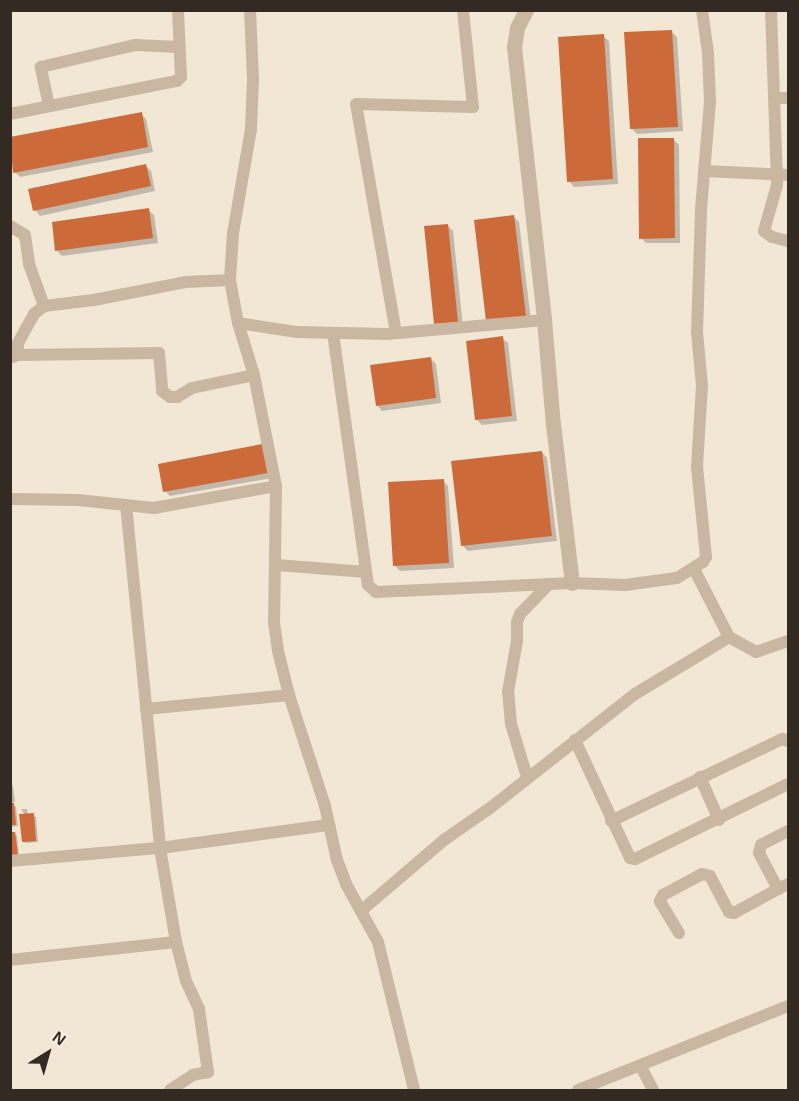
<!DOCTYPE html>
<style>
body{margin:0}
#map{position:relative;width:799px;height:1101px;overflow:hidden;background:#f2e7d5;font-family:Helvetica,sans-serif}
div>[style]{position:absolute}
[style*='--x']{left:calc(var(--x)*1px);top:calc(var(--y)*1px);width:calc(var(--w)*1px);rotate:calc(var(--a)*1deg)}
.shadow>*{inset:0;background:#0003}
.building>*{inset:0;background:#cc6a39}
.minor>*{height:12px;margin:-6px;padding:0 6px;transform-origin:6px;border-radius:6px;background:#cab7a1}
.tertiary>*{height:15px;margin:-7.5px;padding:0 7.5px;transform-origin:7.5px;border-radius:7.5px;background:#cab7a1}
span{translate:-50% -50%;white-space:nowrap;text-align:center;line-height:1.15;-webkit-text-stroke:4.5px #f9f0e1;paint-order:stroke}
.frame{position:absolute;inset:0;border:12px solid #332a24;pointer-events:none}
.north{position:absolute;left:18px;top:1023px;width:60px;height:60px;-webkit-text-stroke:4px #f9f0e1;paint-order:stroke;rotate:37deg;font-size:16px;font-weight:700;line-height:24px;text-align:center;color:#332a24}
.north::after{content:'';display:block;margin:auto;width:21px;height:27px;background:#332a24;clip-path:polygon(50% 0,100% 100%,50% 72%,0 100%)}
</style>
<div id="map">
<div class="shadow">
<i style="clip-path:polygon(671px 31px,677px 37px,683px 131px,637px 134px,632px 129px)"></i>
<i style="clip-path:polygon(603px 36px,609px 41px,618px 184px,574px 187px,569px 181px)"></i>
<i style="clip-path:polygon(141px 114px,146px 119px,153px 152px,20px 177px,15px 172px,10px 139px)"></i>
<i style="clip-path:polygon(673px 139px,679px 145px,680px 243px,646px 243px,641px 238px)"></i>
<i style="clip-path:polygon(145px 165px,151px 171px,155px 191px,40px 216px,35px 210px)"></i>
<i style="clip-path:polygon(148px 210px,154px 215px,158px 243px,62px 256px,57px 251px)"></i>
<i style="clip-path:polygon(514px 217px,519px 222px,531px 321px,493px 325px)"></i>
<i style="clip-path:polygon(448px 226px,453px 231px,463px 327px,441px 329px)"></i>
<i style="clip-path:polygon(502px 338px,508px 343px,517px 421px,482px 425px,476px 419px)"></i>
<i style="clip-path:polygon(430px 358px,436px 364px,441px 403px,382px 411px,377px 405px)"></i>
<i style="clip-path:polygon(262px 446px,272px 478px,170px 496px,165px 491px)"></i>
<i style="clip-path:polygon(542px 452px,547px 458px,557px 541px,468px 551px,462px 545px)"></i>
<i style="clip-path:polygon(443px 481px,448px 486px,454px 568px,400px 571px,395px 566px)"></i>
<i style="clip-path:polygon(10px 784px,13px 786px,15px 802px,11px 803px,16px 807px,18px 826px,10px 827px)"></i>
<i style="clip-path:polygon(21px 809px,27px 809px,28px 815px,36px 817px,38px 842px,26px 843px,23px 841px,25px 815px)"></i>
<i style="clip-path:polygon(15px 833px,17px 836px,19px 857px,10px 856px)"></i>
</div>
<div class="building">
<i style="clip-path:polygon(672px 30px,678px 127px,630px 129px,624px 32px)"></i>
<i style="clip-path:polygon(604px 34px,613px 179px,567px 182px,558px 37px)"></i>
<i style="clip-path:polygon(142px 112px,148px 147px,13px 173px,10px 137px)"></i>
<i style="clip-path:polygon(638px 138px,674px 138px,675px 238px,639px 239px)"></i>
<i style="clip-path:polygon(146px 164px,151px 186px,33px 211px,28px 189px)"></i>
<i style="clip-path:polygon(149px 208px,153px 238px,55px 251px,52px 222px)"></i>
<i style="clip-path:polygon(514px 215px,526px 316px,486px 321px,474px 220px)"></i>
<i style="clip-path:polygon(448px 224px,458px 322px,434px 324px,424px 226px)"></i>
<i style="clip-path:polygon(503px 336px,512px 416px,475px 420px,466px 341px)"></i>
<i style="clip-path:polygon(431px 357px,436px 398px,376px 406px,370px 365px)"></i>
<i style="clip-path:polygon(262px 444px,268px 473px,163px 492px,158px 464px)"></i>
<i style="clip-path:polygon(542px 451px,552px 536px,461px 546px,451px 461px)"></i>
<i style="clip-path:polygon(444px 479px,449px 563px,393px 566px,388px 482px)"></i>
<i style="clip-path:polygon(10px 803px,14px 803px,16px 825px,10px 825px)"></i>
<i style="clip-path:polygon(34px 813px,36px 841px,22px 842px,19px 814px)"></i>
<i style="clip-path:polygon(10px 832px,15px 832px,18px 855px,10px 856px)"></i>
</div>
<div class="minor">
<i style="--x:250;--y:10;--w:69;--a:87.5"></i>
<i style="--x:253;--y:79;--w:50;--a:92.3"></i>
<i style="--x:251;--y:129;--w:106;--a:99.8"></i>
<i style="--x:233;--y:233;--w:47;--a:93.7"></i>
<i style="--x:230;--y:280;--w:44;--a:79.5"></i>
<i style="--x:238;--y:323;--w:54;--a:72.9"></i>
<i style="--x:254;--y:375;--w:113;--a:78.8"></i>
<i style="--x:276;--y:486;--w:136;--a:90.8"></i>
<i style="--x:274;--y:622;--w:29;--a:82"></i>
<i style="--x:278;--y:651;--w:45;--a:76"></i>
<i style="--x:289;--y:695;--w:117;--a:72"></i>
<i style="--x:325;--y:806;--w:55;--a:77.5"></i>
<i style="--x:337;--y:860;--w:26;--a:69"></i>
<i style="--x:346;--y:884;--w:66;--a:61.1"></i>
<i style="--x:378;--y:942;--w:152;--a:76.3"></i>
<i style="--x:771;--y:10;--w:175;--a:88"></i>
<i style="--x:777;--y:185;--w:48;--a:105.8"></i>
<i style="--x:764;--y:231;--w:10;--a:37"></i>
<i style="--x:772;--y:237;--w:16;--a:14"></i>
<i style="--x:774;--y:98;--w:14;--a:0"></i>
<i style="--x:49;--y:106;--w:40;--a:-102"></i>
<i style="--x:41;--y:67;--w:97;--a:-13.2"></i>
<i style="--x:135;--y:45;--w:44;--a:2.6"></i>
<i style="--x:10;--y:114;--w:170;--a:-11.2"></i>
<i style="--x:177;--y:81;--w:6;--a:-45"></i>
<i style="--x:181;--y:77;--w:67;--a:-92.6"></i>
<i style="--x:704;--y:171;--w:84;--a:2.7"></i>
<i style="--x:10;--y:226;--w:17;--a:31"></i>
<i style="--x:25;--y:235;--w:29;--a:82"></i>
<i style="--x:29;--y:264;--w:45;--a:70.3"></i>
<i style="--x:238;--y:323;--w:60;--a:8.7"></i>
<i style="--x:297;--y:332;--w:90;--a:1.3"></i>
<i style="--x:387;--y:334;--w:158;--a:-5.1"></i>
<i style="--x:333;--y:333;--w:254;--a:82.1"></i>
<i style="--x:368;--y:585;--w:11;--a:41"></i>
<i style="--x:376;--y:592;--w:196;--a:-2.6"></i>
<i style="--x:572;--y:583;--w:53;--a:2.2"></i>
<i style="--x:625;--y:585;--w:52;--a:-7.7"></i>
<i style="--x:677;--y:578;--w:31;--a:-32"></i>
<i style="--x:703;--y:562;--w:6;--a:-59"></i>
<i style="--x:706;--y:557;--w:90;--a:-95.7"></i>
<i style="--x:697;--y:467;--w:81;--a:-86.5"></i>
<i style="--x:702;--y:386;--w:54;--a:-95.3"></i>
<i style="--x:697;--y:332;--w:123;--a:-88.1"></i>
<i style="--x:701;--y:209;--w:107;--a:-85.2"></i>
<i style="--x:710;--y:102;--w:49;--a:-92.3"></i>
<i style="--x:708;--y:53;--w:43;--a:-97.9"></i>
<i style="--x:396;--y:333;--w:232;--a:-99.9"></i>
<i style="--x:356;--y:104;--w:117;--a:1.5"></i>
<i style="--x:473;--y:107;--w:98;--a:-95.9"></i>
<i style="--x:18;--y:355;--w:12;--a:-90"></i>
<i style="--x:18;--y:343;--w:33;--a:-61"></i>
<i style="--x:34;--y:314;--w:13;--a:-39"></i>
<i style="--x:44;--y:306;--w:50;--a:-6.8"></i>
<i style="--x:94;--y:300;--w:94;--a:-11.1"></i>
<i style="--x:186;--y:282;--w:44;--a:-2.6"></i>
<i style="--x:10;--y:358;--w:9;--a:-21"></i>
<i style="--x:18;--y:355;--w:141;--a:-0.8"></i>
<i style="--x:159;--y:353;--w:38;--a:85"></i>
<i style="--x:162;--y:391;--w:10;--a:37"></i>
<i style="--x:170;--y:397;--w:7;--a:0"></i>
<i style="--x:177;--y:397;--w:17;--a:-31"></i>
<i style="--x:192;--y:388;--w:63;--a:-11.8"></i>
<i style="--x:10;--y:499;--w:68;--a:0.8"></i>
<i style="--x:78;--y:500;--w:76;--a:6"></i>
<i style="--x:154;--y:508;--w:124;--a:-10.2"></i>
<i style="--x:126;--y:505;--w:345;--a:84.3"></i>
<i style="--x:160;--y:848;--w:95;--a:80.3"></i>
<i style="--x:176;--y:942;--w:40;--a:75.6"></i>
<i style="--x:186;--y:981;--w:31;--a:65"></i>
<i style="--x:199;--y:1009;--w:64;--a:81.9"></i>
<i style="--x:208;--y:1072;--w:15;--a:169"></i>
<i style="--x:193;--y:1075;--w:27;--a:147"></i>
<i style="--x:277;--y:565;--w:89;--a:4.5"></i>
<i style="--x:694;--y:569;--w:76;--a:62.8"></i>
<i style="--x:729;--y:637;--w:31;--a:29"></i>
<i style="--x:756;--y:652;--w:34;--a:-19"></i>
<i style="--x:146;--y:709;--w:144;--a:-5.6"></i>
<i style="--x:575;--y:740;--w:130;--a:65"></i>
<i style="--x:630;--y:858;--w:5;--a:11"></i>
<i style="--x:635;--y:859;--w:170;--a:-26.1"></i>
<i style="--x:527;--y:777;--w:55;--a:-106.8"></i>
<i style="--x:511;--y:724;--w:32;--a:-95"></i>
<i style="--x:508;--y:692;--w:52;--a:-80"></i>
<i style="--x:517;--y:641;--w:19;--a:-90"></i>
<i style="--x:517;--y:622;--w:9;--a:-69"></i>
<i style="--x:520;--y:614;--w:42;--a:-46"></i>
<i style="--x:700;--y:777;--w:47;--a:66.2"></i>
<i style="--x:611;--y:821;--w:190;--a:-25.6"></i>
<i style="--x:782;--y:739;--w:6;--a:18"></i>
<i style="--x:788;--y:831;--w:30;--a:153"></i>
<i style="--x:761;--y:845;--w:8;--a:104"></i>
<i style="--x:759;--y:853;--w:41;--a:62.2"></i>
<i style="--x:778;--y:889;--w:11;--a:-27"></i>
<i style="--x:10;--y:861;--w:151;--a:-5"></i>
<i style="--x:160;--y:848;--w:171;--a:-7.8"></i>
<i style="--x:362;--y:910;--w:108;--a:-40.5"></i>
<i style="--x:444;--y:840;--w:56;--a:-34.8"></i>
<i style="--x:490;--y:808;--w:184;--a:-38.2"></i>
<i style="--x:635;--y:694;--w:110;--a:-31.2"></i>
<i style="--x:679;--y:933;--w:37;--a:-121"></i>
<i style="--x:660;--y:901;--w:7;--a:-63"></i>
<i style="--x:663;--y:895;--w:44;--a:-28.3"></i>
<i style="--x:702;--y:874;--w:8;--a:14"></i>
<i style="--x:710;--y:876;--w:41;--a:62.2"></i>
<i style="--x:729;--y:912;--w:5;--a:11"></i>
<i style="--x:734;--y:913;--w:50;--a:-28.6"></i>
<i style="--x:10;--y:960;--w:167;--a:-6.2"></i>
<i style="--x:641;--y:1067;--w:26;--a:62"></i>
<i style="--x:578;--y:1090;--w:226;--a:-21.8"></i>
</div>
<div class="tertiary">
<i style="--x:526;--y:10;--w:20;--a:117"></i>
<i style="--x:517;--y:28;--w:19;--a:99"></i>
<i style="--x:514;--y:47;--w:275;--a:83.7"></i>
<i style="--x:544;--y:320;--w:104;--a:85.1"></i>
<i style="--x:553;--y:424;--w:160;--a:83.2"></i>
</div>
<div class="frame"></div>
<div class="north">N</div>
</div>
